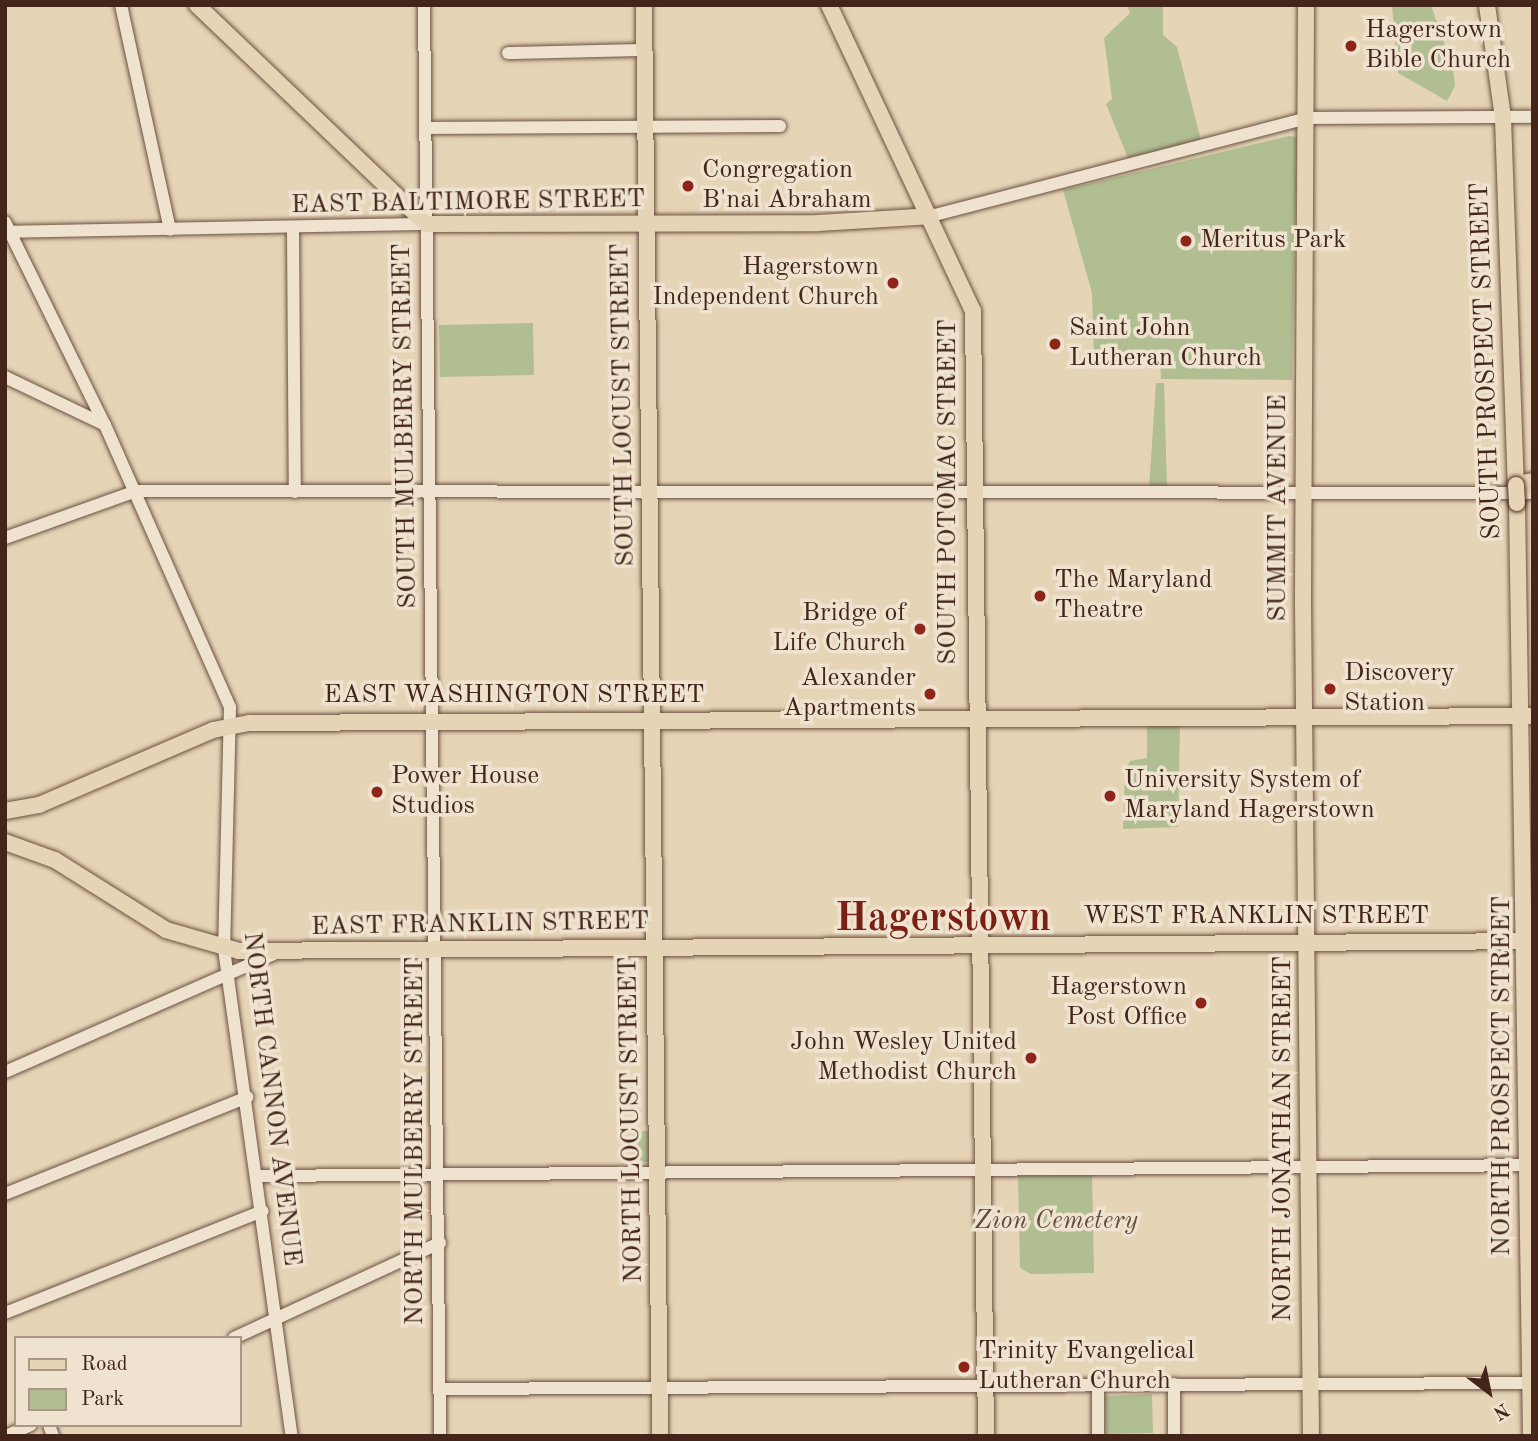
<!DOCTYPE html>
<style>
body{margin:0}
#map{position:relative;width:1538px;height:1441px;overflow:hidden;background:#e6d4b7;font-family:"Old Standard TT",serif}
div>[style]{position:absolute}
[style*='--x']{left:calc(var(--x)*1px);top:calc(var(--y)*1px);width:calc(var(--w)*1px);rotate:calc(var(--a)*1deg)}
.green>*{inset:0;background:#b0be92}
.roads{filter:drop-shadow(0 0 2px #6c5140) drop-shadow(0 0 2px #6c5140)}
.minor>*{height:12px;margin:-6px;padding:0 6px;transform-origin:6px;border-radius:6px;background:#efe3d0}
.major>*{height:16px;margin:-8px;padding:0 8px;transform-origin:8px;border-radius:8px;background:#e6d4b7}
.highway>*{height:19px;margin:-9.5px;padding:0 9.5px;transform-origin:9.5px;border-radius:9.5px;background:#e6d4b7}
.bridges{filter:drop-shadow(0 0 2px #442519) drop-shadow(0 0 2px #442519)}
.major-bridge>*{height:16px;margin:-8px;padding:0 8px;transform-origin:8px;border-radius:8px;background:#e6d4b7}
.dots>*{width:19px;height:19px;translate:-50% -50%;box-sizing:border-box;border:4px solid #efe3d0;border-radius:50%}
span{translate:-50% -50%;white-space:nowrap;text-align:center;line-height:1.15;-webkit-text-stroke:7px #efe3d0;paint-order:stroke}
.poi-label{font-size:26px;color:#442519}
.left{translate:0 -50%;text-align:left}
.right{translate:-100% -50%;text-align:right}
.street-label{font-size:26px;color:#442519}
.park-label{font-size:26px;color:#5f4b37;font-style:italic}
.town-label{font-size:40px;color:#7a1f14;font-weight:700}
.frame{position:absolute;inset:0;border:7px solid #442519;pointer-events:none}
.legend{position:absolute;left:14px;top:1336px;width:228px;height:91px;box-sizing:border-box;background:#efe3d0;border:2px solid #ab9787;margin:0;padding:9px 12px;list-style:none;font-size:21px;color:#442519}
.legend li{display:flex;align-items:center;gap:14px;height:35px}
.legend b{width:35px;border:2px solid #ab9787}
.north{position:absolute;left:1454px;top:1357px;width:70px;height:70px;-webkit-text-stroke:5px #efe3d0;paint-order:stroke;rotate:148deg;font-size:19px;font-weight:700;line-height:28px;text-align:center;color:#442519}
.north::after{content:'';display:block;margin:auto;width:24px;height:32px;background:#442519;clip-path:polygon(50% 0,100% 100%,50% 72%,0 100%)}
</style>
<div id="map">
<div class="green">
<i style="clip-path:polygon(1127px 5px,1163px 5px,1163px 35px,1177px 47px,1201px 140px,1128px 158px,1106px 104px,1112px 99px,1104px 38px,1130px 13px)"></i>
<i style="clip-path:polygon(1392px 5px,1431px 5px,1453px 69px,1455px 86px,1447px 101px,1398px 73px)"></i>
<i style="clip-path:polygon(1289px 136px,1297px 137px,1292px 380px,1161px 379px,1160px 355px,1094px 357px,1092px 293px,1063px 190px)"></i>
<i style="clip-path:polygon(533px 323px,534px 375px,440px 377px,439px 325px)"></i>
<i style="clip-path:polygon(1156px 383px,1164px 383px,1167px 489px,1149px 489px)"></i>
<i style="clip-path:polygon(1147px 726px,1180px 726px,1178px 827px,1123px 829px,1125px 771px,1130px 761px,1147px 758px)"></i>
<i style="clip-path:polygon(633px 1131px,650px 1131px,650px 1162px,633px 1163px)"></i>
<i style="clip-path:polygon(1092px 1175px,1094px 1273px,1031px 1274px,1020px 1268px,1018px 1176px)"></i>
<i style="clip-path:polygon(1152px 1394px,1153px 1433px,1106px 1434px,1105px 1396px)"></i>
</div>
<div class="roads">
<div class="minor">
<i style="--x:121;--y:5;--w:230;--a:77.7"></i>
<i style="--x:424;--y:5;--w:1431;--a:89.36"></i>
<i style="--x:508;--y:53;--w:137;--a:-1.3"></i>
<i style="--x:426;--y:128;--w:354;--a:-0.3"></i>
<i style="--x:931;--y:216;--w:389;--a:-14.6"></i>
<i style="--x:1307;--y:118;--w:226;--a:-0.3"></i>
<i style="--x:5;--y:222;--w:226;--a:63.8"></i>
<i style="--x:293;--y:231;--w:261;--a:89.6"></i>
<i style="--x:5;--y:232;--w:421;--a:-1.1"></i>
<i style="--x:5;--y:377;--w:111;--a:25.6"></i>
<i style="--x:105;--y:425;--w:308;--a:66.1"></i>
<i style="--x:230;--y:707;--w:242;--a:91.4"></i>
<i style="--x:224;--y:949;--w:492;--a:82.1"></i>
<i style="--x:5;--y:538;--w:139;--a:-19.7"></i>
<i style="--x:136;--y:491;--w:1397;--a:0.08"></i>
<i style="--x:5;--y:1072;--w:298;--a:-23.7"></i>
<i style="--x:258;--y:1176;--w:1275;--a:-0.49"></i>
<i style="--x:5;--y:1194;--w:261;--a:-21.8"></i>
<i style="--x:5;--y:1313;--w:277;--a:-21.6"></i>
<i style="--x:234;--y:1338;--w:227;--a:-24.8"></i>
<i style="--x:440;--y:1389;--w:1091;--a:-0.32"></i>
<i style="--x:49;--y:1425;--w:12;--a:70"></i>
<i style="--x:6;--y:1436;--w:27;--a:-24"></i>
<i style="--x:1098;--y:1436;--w:50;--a:-90"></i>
<i style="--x:1174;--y:1436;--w:52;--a:-90"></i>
</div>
<div class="major">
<i style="--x:197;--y:5;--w:317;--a:43.7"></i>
<i style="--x:426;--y:224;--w:392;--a:-0.1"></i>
<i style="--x:818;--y:223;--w:113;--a:-3.5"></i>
<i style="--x:644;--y:5;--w:1431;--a:89.36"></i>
<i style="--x:829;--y:5;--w:338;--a:64.8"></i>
<i style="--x:973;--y:311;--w:1125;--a:89.34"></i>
<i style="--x:1306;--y:5;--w:598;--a:90.29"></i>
<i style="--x:1303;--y:603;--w:833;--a:89.45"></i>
<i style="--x:1487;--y:5;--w:114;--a:81.9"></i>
<i style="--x:1503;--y:118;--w:367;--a:88"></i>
<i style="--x:1517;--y:503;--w:933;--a:89.14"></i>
<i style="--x:5;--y:811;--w:35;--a:-10"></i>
<i style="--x:39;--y:805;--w:189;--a:-23.3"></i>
<i style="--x:213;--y:730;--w:38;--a:-11"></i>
<i style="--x:250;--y:723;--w:1283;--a:-0.31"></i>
<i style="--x:5;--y:842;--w:53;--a:19.8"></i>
<i style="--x:55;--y:860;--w:131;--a:32.2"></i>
<i style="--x:166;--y:930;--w:76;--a:16"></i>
<i style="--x:239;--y:951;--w:1294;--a:-0.44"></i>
</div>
<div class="highway">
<i style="--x:1516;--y:485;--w:17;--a:-10"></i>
</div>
</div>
<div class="bridges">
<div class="major-bridge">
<i style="--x:1516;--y:485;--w:18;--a:87"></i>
</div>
</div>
<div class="dots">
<i style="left:1351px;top:46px;background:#8f2418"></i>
<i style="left:688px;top:186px;background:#8f2418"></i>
<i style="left:1186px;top:241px;background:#8f2418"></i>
<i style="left:893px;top:283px;background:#8f2418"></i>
<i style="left:1055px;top:344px;background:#8f2418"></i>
<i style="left:1040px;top:596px;background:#8f2418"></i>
<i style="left:920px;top:629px;background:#8f2418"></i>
<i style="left:1330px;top:689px;background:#8f2418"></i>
<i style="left:930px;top:694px;background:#8f2418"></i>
<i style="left:377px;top:792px;background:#8f2418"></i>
<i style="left:1110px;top:796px;background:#8f2418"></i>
<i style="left:1201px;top:1003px;background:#8f2418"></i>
<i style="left:1031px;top:1058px;background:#8f2418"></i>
<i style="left:964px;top:1367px;background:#8f2418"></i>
</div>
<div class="poi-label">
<span class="left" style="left:1365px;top:46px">Hagerstown<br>Bible Church</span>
<span class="left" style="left:702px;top:186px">Congregation<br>B'nai Abraham</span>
<span class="left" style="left:1200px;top:241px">Meritus Park</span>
<span class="right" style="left:879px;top:283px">Hagerstown<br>Independent Church</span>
<span class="left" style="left:1069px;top:344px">Saint John<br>Lutheran Church</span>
<span class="left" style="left:1054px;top:596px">The Maryland<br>Theatre</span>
<span class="right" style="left:906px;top:629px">Bridge of<br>Life Church</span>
<span class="left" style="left:1344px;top:689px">Discovery<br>Station</span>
<span class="right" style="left:916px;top:694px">Alexander<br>Apartments</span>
<span class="left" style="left:391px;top:792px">Power House<br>Studios</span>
<span class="left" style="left:1124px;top:796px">University System of<br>Maryland Hagerstown</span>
<span class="right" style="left:1187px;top:1003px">Hagerstown<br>Post Office</span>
<span class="right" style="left:1017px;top:1058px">John Wesley United<br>Methodist Church</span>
<span class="left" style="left:978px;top:1367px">Trinity Evangelical<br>Lutheran Church</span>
</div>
<div class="street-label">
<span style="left:468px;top:203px;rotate:-1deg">EAST BALTIMORE STREET</span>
<span style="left:1487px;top:361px;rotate:-92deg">SOUTH PROSPECT STREET</span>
<span style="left:624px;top:405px;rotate:-91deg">SOUTH LOCUST STREET</span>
<span style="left:406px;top:426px;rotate:-91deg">SOUTH MULBERRY STREET</span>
<span style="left:949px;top:492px;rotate:-90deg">SOUTH POTOMAC STREET</span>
<span style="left:1279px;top:508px;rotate:-90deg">SUMMIT AVENUE</span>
<span style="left:514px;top:696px">EAST WASHINGTON STREET</span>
<span style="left:1256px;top:917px">WEST FRANKLIN STREET</span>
<span style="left:480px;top:925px;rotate:-1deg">EAST FRANKLIN STREET</span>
<span style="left:1503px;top:1076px;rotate:-90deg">NORTH PROSPECT STREET</span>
<span style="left:271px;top:1099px;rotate:83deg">NORTH CANNON AVENUE</span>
<span style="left:632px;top:1120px;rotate:-91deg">NORTH LOCUST STREET</span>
<span style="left:1284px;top:1139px;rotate:-90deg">NORTH JONATHAN STREET</span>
<span style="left:416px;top:1141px;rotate:-90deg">NORTH MULBERRY STREET</span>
</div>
<div class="park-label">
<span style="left:1056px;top:1222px">Zion Cemetery</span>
</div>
<div class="town-label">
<span style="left:943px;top:920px">Hagerstown</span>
</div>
<div class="frame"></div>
<ul class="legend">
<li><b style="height:9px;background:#e6d4b7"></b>Road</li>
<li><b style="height:19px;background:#b0be92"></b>Park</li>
</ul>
<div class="north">N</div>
</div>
